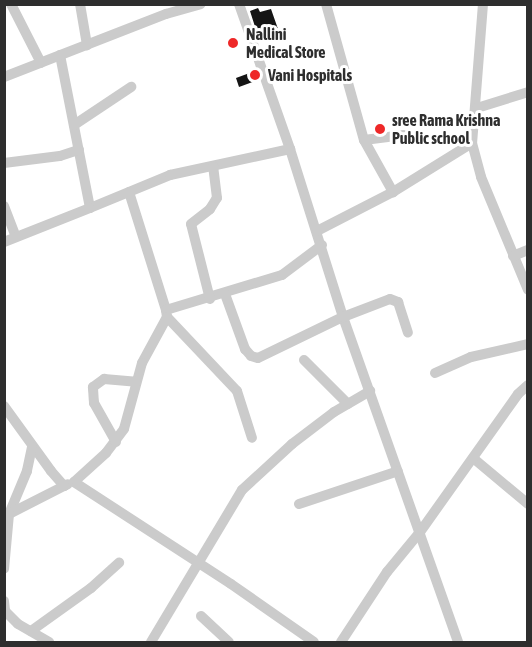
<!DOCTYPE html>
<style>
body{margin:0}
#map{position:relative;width:532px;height:647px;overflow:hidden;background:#fff;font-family:"Asap Condensed",sans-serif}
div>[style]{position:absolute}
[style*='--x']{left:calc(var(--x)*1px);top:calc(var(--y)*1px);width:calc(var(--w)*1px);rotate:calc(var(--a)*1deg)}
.building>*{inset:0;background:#151515}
.minor>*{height:10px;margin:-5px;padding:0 5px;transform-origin:5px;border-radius:5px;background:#cbcbcb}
.dots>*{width:16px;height:16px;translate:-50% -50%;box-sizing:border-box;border:3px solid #fff;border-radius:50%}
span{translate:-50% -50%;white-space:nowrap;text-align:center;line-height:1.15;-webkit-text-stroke:6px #fff;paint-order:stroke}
.poi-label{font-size:16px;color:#2e2e2e;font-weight:700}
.left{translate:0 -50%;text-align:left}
.frame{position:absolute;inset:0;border:6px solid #2e2e2e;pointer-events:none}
</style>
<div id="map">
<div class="building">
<i style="clip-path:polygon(258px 8px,260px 12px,271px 9px,278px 29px,258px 36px,250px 11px)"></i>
<i style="clip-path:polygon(255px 71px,258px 80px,239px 87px,236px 78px)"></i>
</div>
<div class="minor">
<i style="--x:11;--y:4;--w:66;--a:63"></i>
<i style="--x:80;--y:4;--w:42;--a:80.3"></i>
<i style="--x:239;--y:4;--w:154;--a:70.6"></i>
<i style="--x:290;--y:149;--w:176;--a:72.5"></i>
<i style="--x:343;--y:317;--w:345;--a:70.5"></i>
<i style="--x:326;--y:4;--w:141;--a:74.4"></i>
<i style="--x:364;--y:140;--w:40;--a:-7.1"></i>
<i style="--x:483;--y:4;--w:139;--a:94.5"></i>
<i style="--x:472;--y:143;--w:35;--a:75"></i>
<i style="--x:481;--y:177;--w:122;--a:67.4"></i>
<i style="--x:60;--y:55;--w:156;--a:78.9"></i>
<i style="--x:90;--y:208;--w:87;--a:-22.4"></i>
<i style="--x:170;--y:175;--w:123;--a:-12.2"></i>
<i style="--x:4;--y:77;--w:174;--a:-21.3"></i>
<i style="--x:166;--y:14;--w:36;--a:-16"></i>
<i style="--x:477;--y:108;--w:53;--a:-17.4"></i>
<i style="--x:74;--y:125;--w:69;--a:-33.7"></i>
<i style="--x:364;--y:140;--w:60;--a:60.9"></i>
<i style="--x:4;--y:163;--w:56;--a:-7.1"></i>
<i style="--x:60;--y:156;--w:20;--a:-18"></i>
<i style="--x:129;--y:192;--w:124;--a:72.6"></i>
<i style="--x:166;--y:310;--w:121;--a:-16.8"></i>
<i style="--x:282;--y:275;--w:50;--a:-36.9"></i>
<i style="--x:4;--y:206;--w:33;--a:69"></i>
<i style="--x:317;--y:231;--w:85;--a:-27.2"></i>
<i style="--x:393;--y:192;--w:93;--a:-31.8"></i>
<i style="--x:4;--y:242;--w:92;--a:-21.6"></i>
<i style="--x:513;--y:256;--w:16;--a:-22"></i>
<i style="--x:225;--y:294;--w:59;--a:70"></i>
<i style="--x:245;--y:349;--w:9;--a:49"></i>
<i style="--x:251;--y:356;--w:7;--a:16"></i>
<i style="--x:258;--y:358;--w:94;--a:-25.8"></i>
<i style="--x:343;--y:317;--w:50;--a:-21"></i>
<i style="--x:390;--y:299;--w:9;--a:21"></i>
<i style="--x:398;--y:302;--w:32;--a:72"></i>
<i style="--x:210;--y:299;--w:77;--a:-104.2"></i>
<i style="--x:191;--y:224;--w:24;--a:-38"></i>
<i style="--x:210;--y:209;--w:13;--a:-58"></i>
<i style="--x:217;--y:198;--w:32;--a:-97"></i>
<i style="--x:166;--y:310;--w:7;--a:82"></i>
<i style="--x:167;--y:317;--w:52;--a:118.5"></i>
<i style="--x:142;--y:363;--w:68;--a:105.3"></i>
<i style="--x:124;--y:429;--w:30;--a:127"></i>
<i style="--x:106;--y:453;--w:43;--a:137.8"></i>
<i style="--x:74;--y:482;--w:187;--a:33"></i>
<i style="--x:231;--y:584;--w:101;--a:34.9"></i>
<i style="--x:167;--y:317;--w:102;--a:46.6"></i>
<i style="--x:237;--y:391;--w:49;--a:72.3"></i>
<i style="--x:304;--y:360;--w:62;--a:45"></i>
<i style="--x:435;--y:373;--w:39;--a:-24"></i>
<i style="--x:471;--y:357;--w:58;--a:-12.8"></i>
<i style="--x:4;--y:406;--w:80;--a:54.1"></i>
<i style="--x:51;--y:471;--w:20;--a:49"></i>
<i style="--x:64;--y:486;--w:4;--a:-27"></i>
<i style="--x:116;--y:442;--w:45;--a:-119.4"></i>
<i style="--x:94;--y:403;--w:16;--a:-94"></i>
<i style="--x:93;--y:387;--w:14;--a:-36"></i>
<i style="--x:104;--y:379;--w:32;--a:5"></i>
<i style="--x:32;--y:447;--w:25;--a:102"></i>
<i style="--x:27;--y:471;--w:47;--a:112.7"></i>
<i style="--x:9;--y:514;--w:62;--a:-27"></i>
<i style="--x:473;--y:458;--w:72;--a:39.9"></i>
<i style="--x:299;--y:504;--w:104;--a:-18.4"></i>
<i style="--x:4;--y:516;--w:5;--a:-22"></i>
<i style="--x:9;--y:514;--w:55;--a:95.2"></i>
<i style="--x:4;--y:601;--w:10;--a:84"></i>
<i style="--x:5;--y:611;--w:18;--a:45"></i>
<i style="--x:18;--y:624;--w:36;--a:30"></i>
<i style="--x:201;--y:616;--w:38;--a:43"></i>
<i style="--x:31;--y:631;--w:74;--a:-35.6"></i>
<i style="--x:91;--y:588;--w:38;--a:-42"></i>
<i style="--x:151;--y:642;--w:177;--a:-59.1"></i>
<i style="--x:242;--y:490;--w:68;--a:-42.6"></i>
<i style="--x:292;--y:444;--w:53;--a:-37.3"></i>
<i style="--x:334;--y:412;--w:42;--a:-30.3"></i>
<i style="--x:341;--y:642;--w:84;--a:-56.7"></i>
<i style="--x:387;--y:572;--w:52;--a:-50.5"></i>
<i style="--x:420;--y:532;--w:169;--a:-54.6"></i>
<i style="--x:518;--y:394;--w:13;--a:-42"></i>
</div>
<div class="dots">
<i style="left:233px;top:43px;background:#ee2828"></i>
<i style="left:255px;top:75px;background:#ee2828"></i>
<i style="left:380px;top:129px;background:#ee2828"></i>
</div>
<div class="poi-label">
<span class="left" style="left:246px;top:43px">Nallini<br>Medical Store</span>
<span class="left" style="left:268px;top:75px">Vani Hospitals</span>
<span class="left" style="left:392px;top:129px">sree Rama Krishna<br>Public school</span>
</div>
<div class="frame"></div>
</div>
